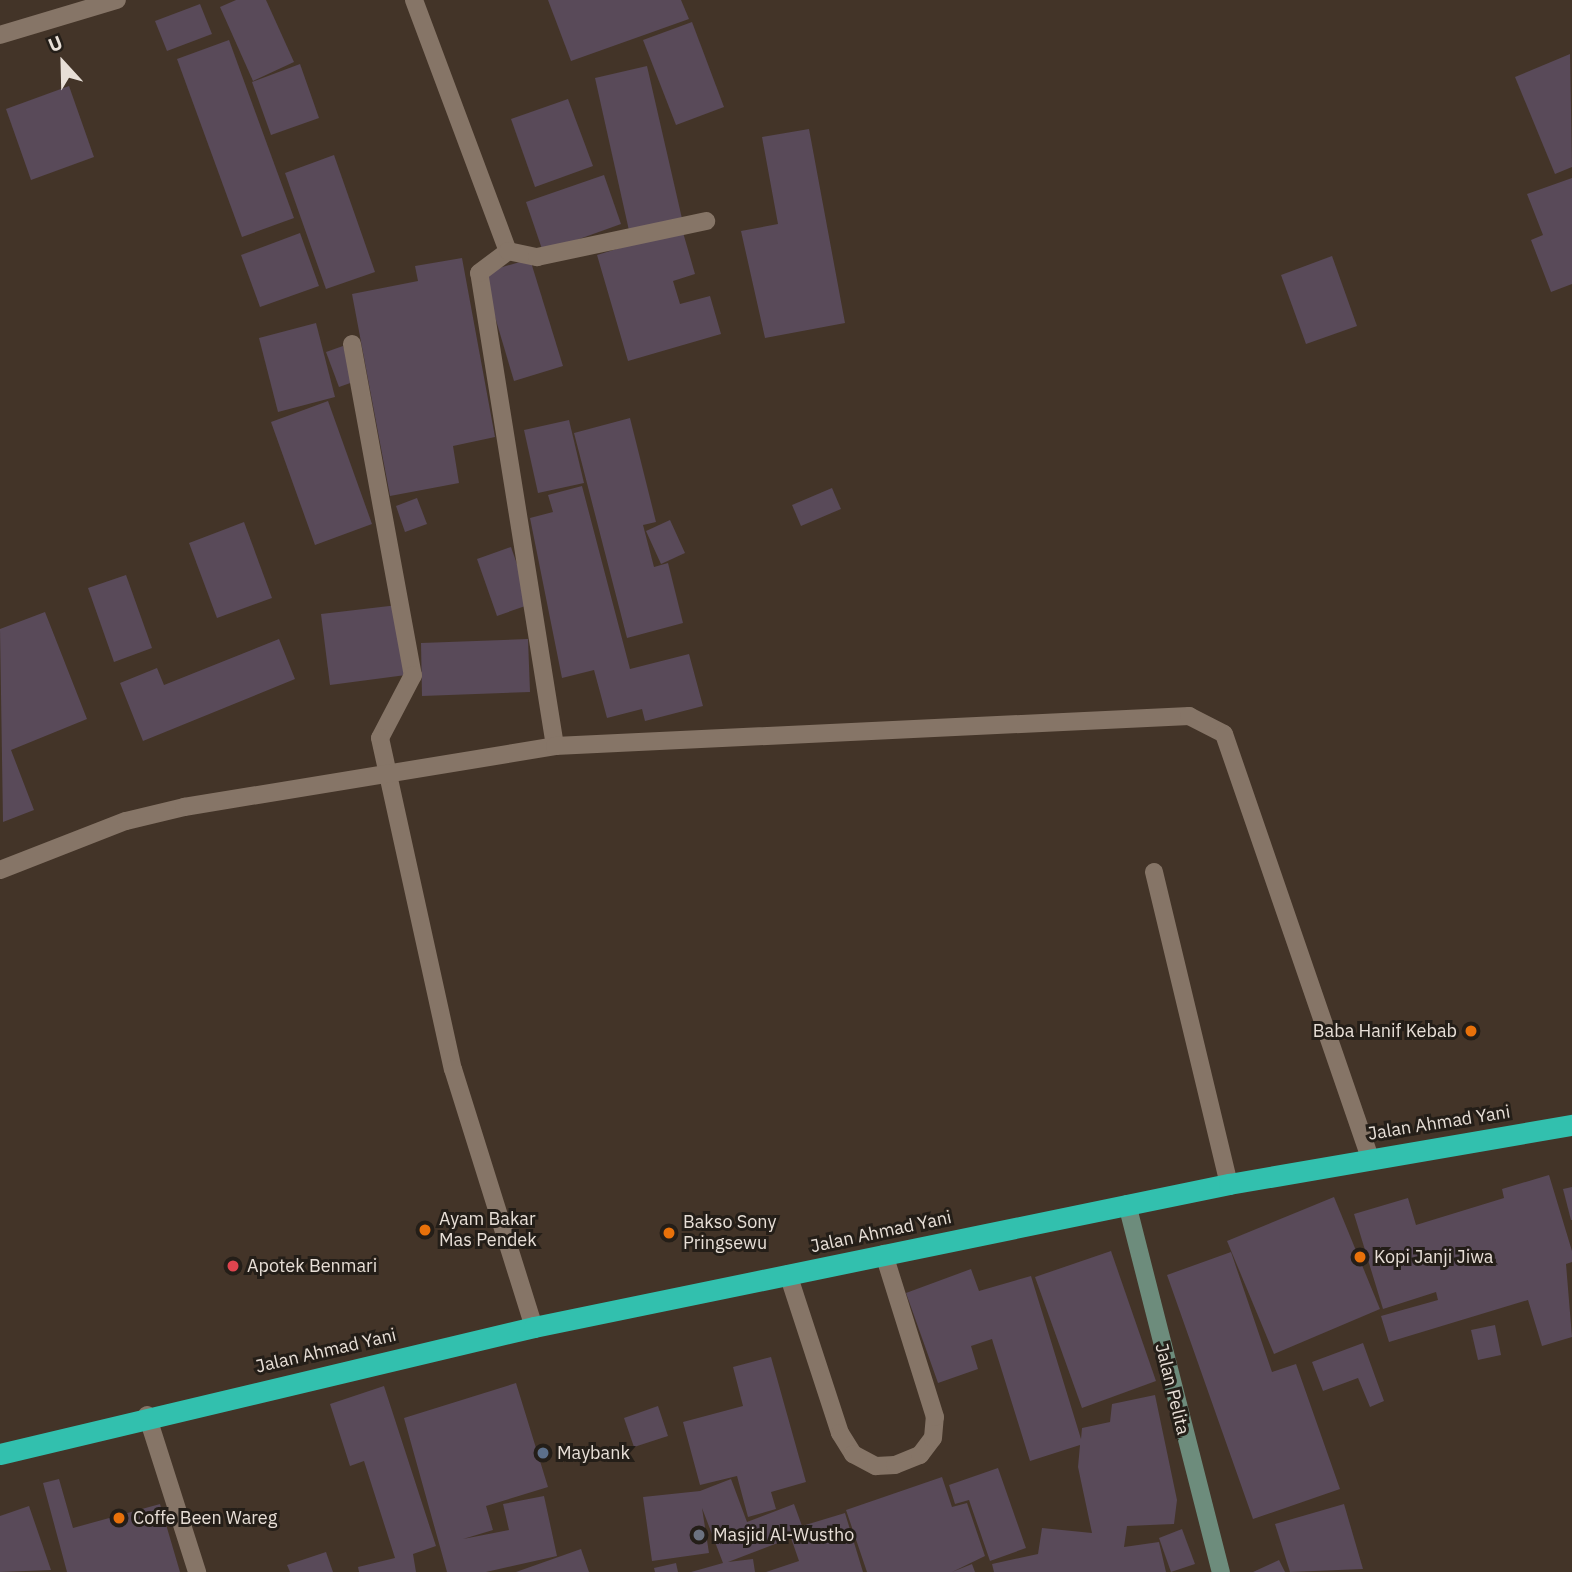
<!DOCTYPE html>
<style>
body{margin:0}
#map{position:relative;width:1572px;height:1572px;overflow:hidden;background:#433428;font-family:"IBM Plex Sans",sans-serif}
div>[style]{position:absolute}
[style*='--x']{left:calc(var(--x)*1px);top:calc(var(--y)*1px);width:calc(var(--w)*1px);rotate:calc(var(--a)*1deg)}
.building>*{inset:0;background:#594a59}
.lane>*{height:18px;margin:-9px;padding:0 9px;transform-origin:9px;border-radius:9px;background:#867567}
.street>*{height:18px;margin:-9px;padding:0 9px;transform-origin:9px;border-radius:9px;background:#867567}
.secondary>*{height:18px;margin:-9px;padding:0 9px;transform-origin:9px;border-radius:9px;background:#6d8c7c}
.highway>*{height:21px;margin:-10.5px;padding:0 10.5px;transform-origin:10.5px;border-radius:10.5px;background:#32c0ae}
.dots>*{width:19px;height:19px;translate:-50% -50%;box-sizing:border-box;border:4px solid #241e18;border-radius:50%}
span{translate:-50% -50%;white-space:nowrap;text-align:center;line-height:1.15;-webkit-text-stroke:6px #241e18;paint-order:stroke}
.poi-label{font-size:18px;color:#e8dfd7}
.right{translate:-100% -50%;text-align:right}
.left{translate:0 -50%;text-align:left}
.street-label{font-size:18px;color:#e8dfd7}
.north{position:absolute;left:28px;top:28px;width:70px;height:70px;-webkit-text-stroke:5px #241e18;paint-order:stroke;rotate:338deg;font-size:19px;font-weight:700;line-height:28px;text-align:center;color:#e8dfd7}
.north::after{content:'';display:block;margin:auto;width:24px;height:32px;background:#e8dfd7;clip-path:polygon(50% 0,100% 100%,50% 72%,0 100%)}
</style>
<div id="map">
<div class="building">
<i style="clip-path:polygon(236px 0,266px 0,294px 62px,253px 81px,220px 7px)"></i>
<i style="clip-path:polygon(548px 0,681px 0,689px 19px,571px 61px)"></i>
<i style="clip-path:polygon(200px 4px,212px 34px,167px 51px,155px 21px)"></i>
<i style="clip-path:polygon(692px 22px,724px 107px,676px 125px,643px 40px)"></i>
<i style="clip-path:polygon(229px 40px,294px 218px,242px 237px,177px 59px)"></i>
<i style="clip-path:polygon(1570px 54px,1572px 167px,1555px 174px,1515px 77px)"></i>
<i style="clip-path:polygon(300px 64px,319px 118px,271px 135px,252px 82px)"></i>
<i style="clip-path:polygon(647px 66px,683px 223px,630px 235px,595px 78px)"></i>
<i style="clip-path:polygon(69px 86px,94px 157px,31px 180px,6px 109px)"></i>
<i style="clip-path:polygon(568px 99px,593px 166px,535px 187px,511px 119px)"></i>
<i style="clip-path:polygon(809px 129px,845px 323px,765px 338px,741px 231px,778px 224px,762px 137px)"></i>
<i style="clip-path:polygon(334px 155px,375px 272px,326px 289px,285px 173px)"></i>
<i style="clip-path:polygon(604px 175px,621px 224px,543px 252px,526px 202px)"></i>
<i style="clip-path:polygon(1572px 178px,1572px 284px,1551px 292px,1531px 240px,1543px 235px,1527px 194px)"></i>
<i style="clip-path:polygon(682px 229px,695px 274px,673px 281px,680px 304px,710px 296px,721px 334px,628px 361px,597px 255px)"></i>
<i style="clip-path:polygon(300px 233px,319px 286px,260px 307px,241px 255px)"></i>
<i style="clip-path:polygon(1332px 256px,1357px 326px,1306px 344px,1281px 275px)"></i>
<i style="clip-path:polygon(462px 258px,495px 437px,453px 446px,459px 483px,390px 496px,352px 294px,418px 281px,415px 266px)"></i>
<i style="clip-path:polygon(530px 259px,563px 366px,514px 381px,482px 273px)"></i>
<i style="clip-path:polygon(316px 323px,335px 397px,278px 412px,259px 338px)"></i>
<i style="clip-path:polygon(343px 346px,356px 381px,339px 387px,326px 352px)"></i>
<i style="clip-path:polygon(328px 401px,372px 524px,315px 545px,271px 422px)"></i>
<i style="clip-path:polygon(630px 418px,656px 522px,643px 525px,654px 567px,668px 563px,683px 623px,627px 638px,574px 433px)"></i>
<i style="clip-path:polygon(569px 420px,584px 483px,538px 493px,524px 430px)"></i>
<i style="clip-path:polygon(582px 486px,630px 669px,689px 654px,703px 706px,645px 721px,642px 709px,607px 718px,594px 670px,562px 678px,530px 518px,553px 512px,548px 495px)"></i>
<i style="clip-path:polygon(832px 488px,841px 509px,801px 526px,792px 505px)"></i>
<i style="clip-path:polygon(417px 498px,427px 524px,405px 532px,396px 506px)"></i>
<i style="clip-path:polygon(670px 520px,685px 553px,661px 564px,646px 531px)"></i>
<i style="clip-path:polygon(244px 522px,272px 598px,217px 618px,189px 543px)"></i>
<i style="clip-path:polygon(511px 547px,531px 604px,497px 616px,477px 559px)"></i>
<i style="clip-path:polygon(126px 575px,152px 648px,114px 662px,88px 588px)"></i>
<i style="clip-path:polygon(398px 605px,406px 675px,330px 685px,321px 614px)"></i>
<i style="clip-path:polygon(45px 612px,87px 719px,11px 750px,34px 810px,3px 822px,0 629px)"></i>
<i style="clip-path:polygon(279px 639px,295px 679px,143px 741px,120px 683px,157px 668px,164px 685px)"></i>
<i style="clip-path:polygon(528px 639px,530px 692px,422px 696px,421px 643px)"></i>
<i style="clip-path:polygon(1549px 1175px,1572px 1251px,1572px 1262px,1566px 1264px,1572px 1337px,1542px 1346px,1528px 1300px,1389px 1342px,1381px 1316px,1438px 1300px,1436px 1292px,1383px 1309px,1354px 1214px,1408px 1198px,1416px 1225px,1504px 1198px,1502px 1189px)"></i>
<i style="clip-path:polygon(1572px 1187px,1572px 1220px,1571px 1220px,1563px 1189px)"></i>
<i style="clip-path:polygon(1334px 1197px,1380px 1309px,1274px 1354px,1227px 1241px)"></i>
<i style="clip-path:polygon(1111px 1251px,1156px 1381px,1082px 1408px,1035px 1277px)"></i>
<i style="clip-path:polygon(1231px 1252px,1272px 1372px,1296px 1364px,1340px 1489px,1253px 1519px,1167px 1275px)"></i>
<i style="clip-path:polygon(971px 1269px,979px 1291px,1031px 1276px,1081px 1439px,1082px 1428px,1110px 1422px,1112px 1404px,1155px 1395px,1177px 1500px,1174px 1524px,1127px 1526px,1124px 1547px,1159px 1542px,1166px 1572px,994px 1572px,992px 1564px,1038px 1554px,1042px 1528px,1092px 1533px,1078px 1467px,1080px 1445px,1030px 1461px,992px 1339px,971px 1346px,978px 1369px,938px 1383px,906px 1293px)"></i>
<i style="clip-path:polygon(1495px 1325px,1501px 1355px,1478px 1360px,1471px 1330px)"></i>
<i style="clip-path:polygon(1363px 1343px,1384px 1401px,1370px 1407px,1358px 1378px,1323px 1391px,1312px 1362px)"></i>
<i style="clip-path:polygon(771px 1357px,806px 1482px,771px 1492px,776px 1509px,748px 1517px,737px 1476px,700px 1485px,683px 1422px,743px 1406px,733px 1367px)"></i>
<i style="clip-path:polygon(516px 1383px,548px 1487px,486px 1506px,493px 1530px,463px 1539px,509px 1530px,503px 1504px,544px 1496px,557px 1556px,486px 1572px,447px 1572px,404px 1418px)"></i>
<i style="clip-path:polygon(384px 1386px,436px 1546px,413px 1554px,416px 1572px,359px 1572px,358px 1567px,395px 1558px,364px 1461px,350px 1466px,330px 1404px)"></i>
<i style="clip-path:polygon(658px 1406px,668px 1436px,634px 1447px,624px 1418px)"></i>
<i style="clip-path:polygon(998px 1468px,1026px 1548px,990px 1561px,969px 1500px,955px 1504px,949px 1485px)"></i>
<i style="clip-path:polygon(942px 1477px,952px 1507px,967px 1503px,985px 1556px,952px 1572px,972px 1564px,975px 1572px,867px 1572px,846px 1510px)"></i>
<i style="clip-path:polygon(59px 1479px,73px 1528px,160px 1504px,180px 1572px,67px 1572px,43px 1483px)"></i>
<i style="clip-path:polygon(731px 1479px,747px 1522px,794px 1504px,802px 1526px,845px 1513px,863px 1572px,766px 1572px,799px 1561px,791px 1538px,728px 1562px,753px 1559px,755px 1572px,691px 1572px,723px 1563px,702px 1508px,709px 1553px,652px 1561px,643px 1497px,700px 1491px)"></i>
<i style="clip-path:polygon(1344px 1504px,1363px 1569px,1290px 1572px,1275px 1524px)"></i>
<i style="clip-path:polygon(29px 1506px,51px 1570px,0 1572px,0 1516px)"></i>
<i style="clip-path:polygon(1182px 1529px,1195px 1564px,1171px 1572px,1159px 1538px)"></i>
<i style="clip-path:polygon(581px 1549px,589px 1572px,516px 1572px)"></i>
<i style="clip-path:polygon(326px 1552px,333px 1572px,290px 1572px,287px 1565px)"></i>
<i style="clip-path:polygon(1279px 1560px,1285px 1572px,1253px 1572px)"></i>
<i style="clip-path:polygon(676px 1563px,678px 1572px,655px 1572px,654px 1568px)"></i>
</div>
<div class="lane">
<i style="--x:1154;--y:872;--w:321;--a:76.5"></i>
<i style="--x:788;--y:1274;--w:167;--a:71.9"></i>
<i style="--x:840;--y:1433;--w:25;--a:58"></i>
<i style="--x:853;--y:1454;--w:26;--a:28"></i>
<i style="--x:876;--y:1466;--w:19;--a:-3"></i>
<i style="--x:895;--y:1465;--w:27;--a:-22"></i>
<i style="--x:920;--y:1455;--w:21;--a:-53"></i>
<i style="--x:933;--y:1438;--w:21;--a:-85"></i>
<i style="--x:935;--y:1417;--w:171;--a:-107.4"></i>
</div>
<div class="street">
<i style="--x:414;--y:0;--w:268;--a:69.5"></i>
<i style="--x:0;--y:35;--w:122;--a:-16.7"></i>
<i style="--x:352;--y:344;--w:337;--a:79.6"></i>
<i style="--x:413;--y:675;--w:71;--a:117.6"></i>
<i style="--x:380;--y:738;--w:339;--a:77.6"></i>
<i style="--x:453;--y:1069;--w:270;--a:72.6"></i>
<i style="--x:555;--y:746;--w:479;--a:-99.1"></i>
<i style="--x:479;--y:273;--w:36;--a:-37"></i>
<i style="--x:508;--y:251;--w:30;--a:12"></i>
<i style="--x:537;--y:257;--w:173;--a:-12"></i>
<i style="--x:0;--y:870;--w:135;--a:-21.3"></i>
<i style="--x:126;--y:821;--w:60;--a:-13.6"></i>
<i style="--x:184;--y:807;--w:376;--a:-9.3"></i>
<i style="--x:555;--y:746;--w:635;--a:-2.71"></i>
<i style="--x:1189;--y:716;--w:39;--a:27"></i>
<i style="--x:1224;--y:734;--w:447;--a:71"></i>
<i style="--x:147;--y:1415;--w:165;--a:72.3"></i>
</div>
<div class="secondary">
<i style="--x:1127;--y:1204;--w:380;--a:75.7"></i>
</div>
<div class="highway">
<i style="--x:0;--y:1454;--w:549;--a:-13.38"></i>
<i style="--x:534;--y:1327;--w:710;--a:-11.63"></i>
<i style="--x:1229;--y:1184;--w:348;--a:-9.8"></i>
</div>
<div class="dots">
<i style="left:1471px;top:1031px;background:#e8710a"></i>
<i style="left:425px;top:1230px;background:#e8710a"></i>
<i style="left:669px;top:1233px;background:#e8710a"></i>
<i style="left:1360px;top:1257px;background:#e8710a"></i>
<i style="left:233px;top:1266px;background:#e0444e"></i>
<i style="left:543px;top:1453px;background:#5c6f8a"></i>
<i style="left:119px;top:1518px;background:#e8710a"></i>
<i style="left:699px;top:1535px;background:#6b7280"></i>
</div>
<div class="poi-label">
<span class="right" style="left:1457px;top:1031px">Baba Hanif Kebab</span>
<span class="left" style="left:439px;top:1230px">Ayam Bakar<br>Mas Pendek</span>
<span class="left" style="left:683px;top:1233px">Bakso Sony<br>Pringsewu</span>
<span class="left" style="left:1374px;top:1257px">Kopi Janji Jiwa</span>
<span class="left" style="left:247px;top:1266px">Apotek Benmari</span>
<span class="left" style="left:557px;top:1453px">Maybank</span>
<span class="left" style="left:133px;top:1518px">Coffe Been Wareg</span>
<span class="left" style="left:713px;top:1535px">Masjid Al-Wustho</span>
</div>
<div class="street-label">
<span style="left:1439px;top:1123px;rotate:-9deg">Jalan Ahmad Yani</span>
<span style="left:881px;top:1232px;rotate:-12deg">Jalan Ahmad Yani</span>
<span style="left:326px;top:1351px;rotate:-13deg">Jalan Ahmad Yani</span>
<span style="left:1172px;top:1389px;rotate:76deg">Jalan Pelita</span>
</div>
<div class="north">U</div>
</div>
